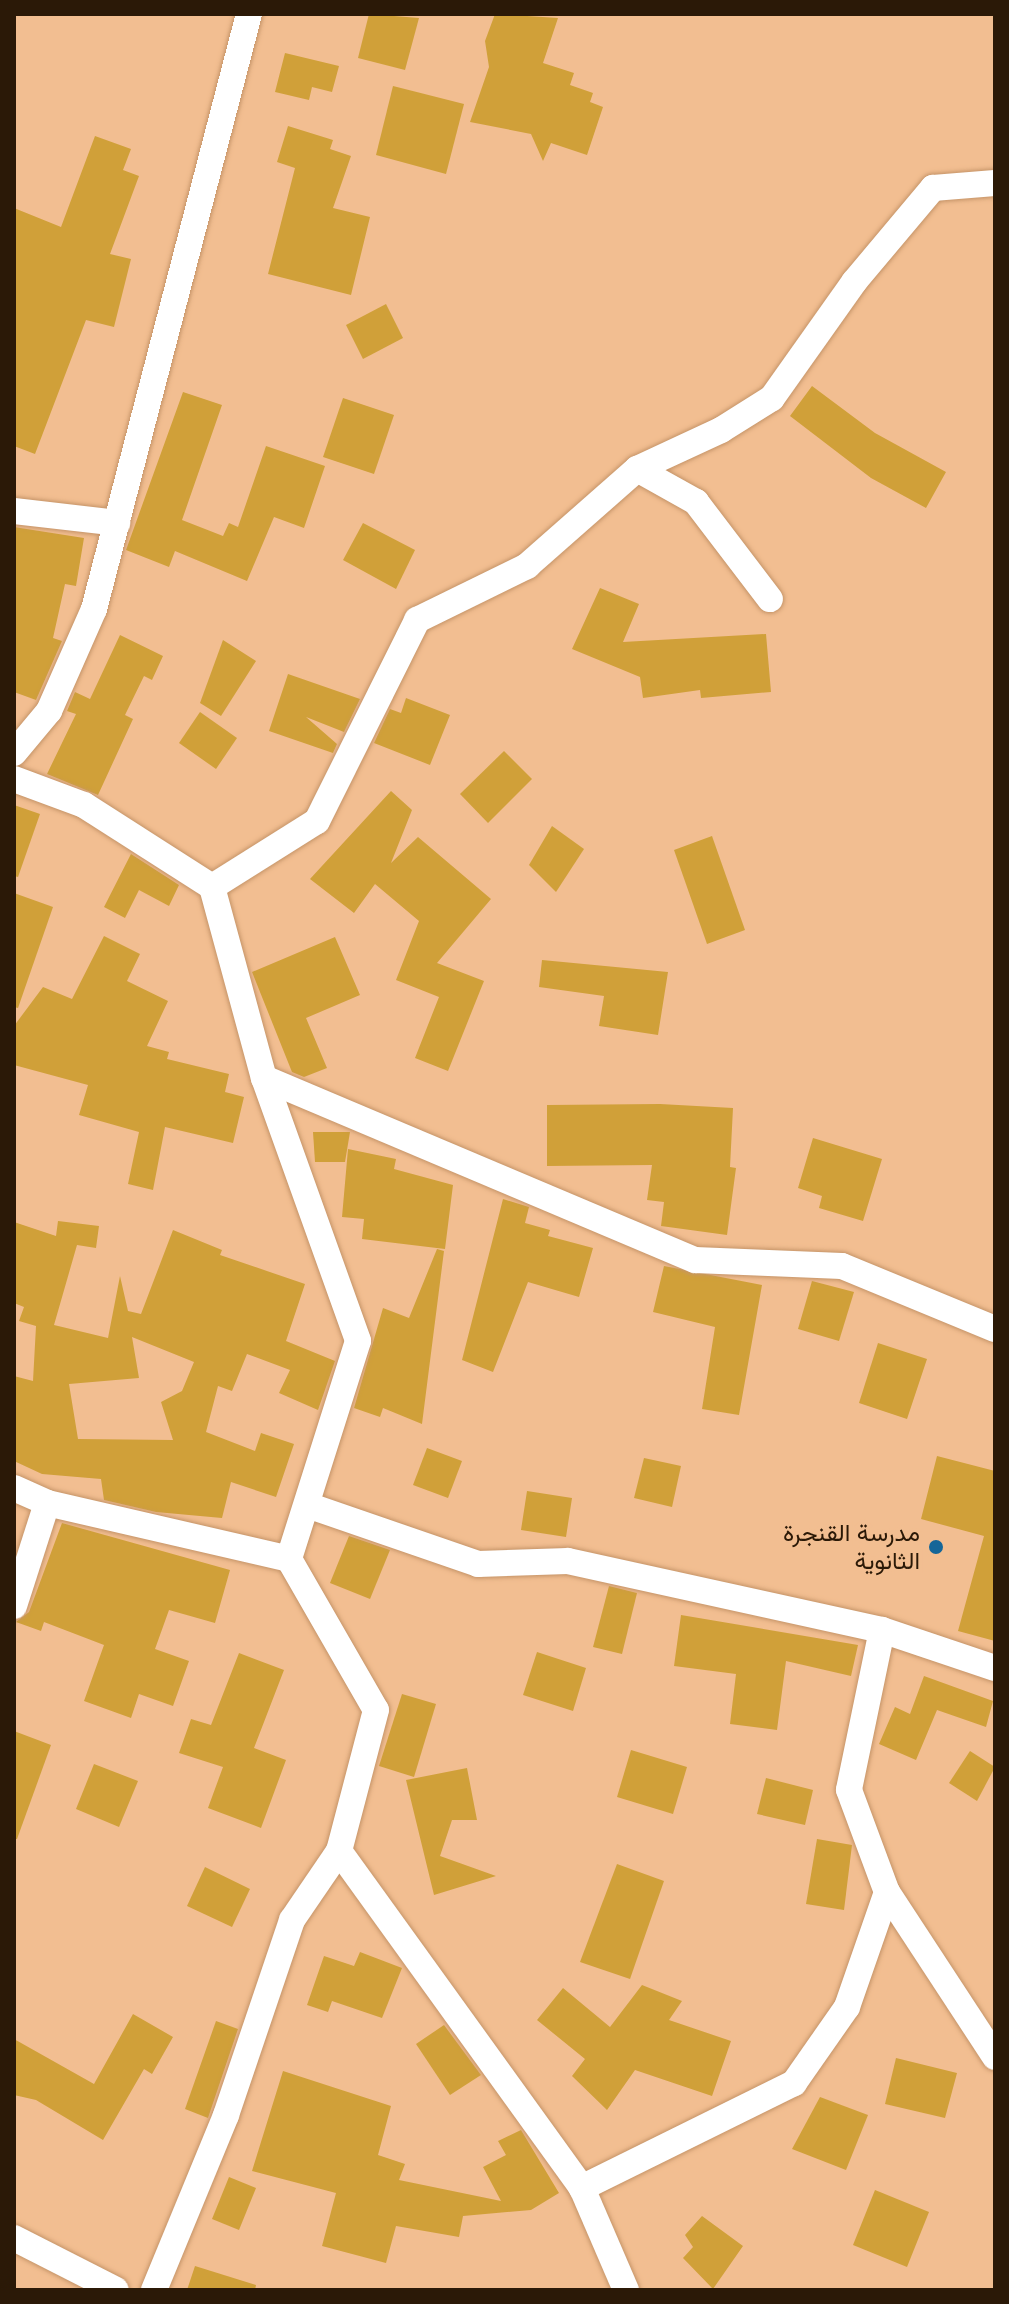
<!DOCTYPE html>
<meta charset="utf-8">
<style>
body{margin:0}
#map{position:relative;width:1009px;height:2304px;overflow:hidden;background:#f2be91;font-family:"DM Sans",Vazirmatn,sans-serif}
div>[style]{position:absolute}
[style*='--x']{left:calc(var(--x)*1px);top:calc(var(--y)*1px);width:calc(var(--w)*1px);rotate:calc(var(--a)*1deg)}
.building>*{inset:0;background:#d0a039}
.roads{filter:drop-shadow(0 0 2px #c59468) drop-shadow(0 0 2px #c59468)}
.minor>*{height:26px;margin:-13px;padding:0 13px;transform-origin:13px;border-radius:13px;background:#fff}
.dots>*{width:22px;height:22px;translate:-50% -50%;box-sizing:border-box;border:4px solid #f2be91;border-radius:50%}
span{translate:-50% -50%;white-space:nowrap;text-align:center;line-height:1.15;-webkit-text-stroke:8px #f2be91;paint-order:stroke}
.poi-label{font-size:24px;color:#2b1907}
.right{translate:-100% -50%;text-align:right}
.frame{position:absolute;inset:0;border:16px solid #2b1907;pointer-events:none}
</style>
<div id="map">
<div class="building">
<i style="clip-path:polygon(369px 14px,419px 18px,405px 70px,358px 58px)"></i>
<i style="clip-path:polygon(495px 14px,558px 18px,543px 63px,574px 73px,570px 85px,593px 93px,590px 102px,603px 107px,587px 155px,551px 143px,543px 161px,531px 134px,470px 122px,489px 67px,485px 41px)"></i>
<i style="clip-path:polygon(285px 53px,339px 66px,332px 92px,312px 87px,309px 100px,275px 92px)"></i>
<i style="clip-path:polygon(393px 86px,464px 104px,446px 174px,376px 155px)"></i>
<i style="clip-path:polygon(288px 126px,333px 140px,330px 149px,351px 156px,333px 208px,370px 217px,351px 295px,268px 274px,295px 168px,277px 162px)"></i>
<i style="clip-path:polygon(95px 136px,131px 149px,123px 170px,139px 176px,110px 254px,131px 259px,114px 327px,86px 320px,35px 454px,14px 446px,14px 208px,61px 227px)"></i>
<i style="clip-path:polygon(386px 304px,403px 338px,363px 359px,346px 325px)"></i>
<i style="clip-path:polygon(812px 386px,875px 433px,946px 472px,926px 508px,871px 478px,790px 416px)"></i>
<i style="clip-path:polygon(183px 392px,222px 405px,182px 520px,223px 536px,229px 523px,238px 527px,266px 446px,325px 466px,304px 528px,274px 517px,247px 581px,175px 551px,169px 567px,126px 550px)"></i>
<i style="clip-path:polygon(343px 398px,394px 415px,374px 474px,323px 457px)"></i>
<i style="clip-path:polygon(363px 523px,415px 550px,396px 589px,343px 560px)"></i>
<i style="clip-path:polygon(14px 527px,84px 538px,76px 586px,65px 584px,53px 638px,62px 641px,36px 700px,14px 692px)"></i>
<i style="clip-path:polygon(600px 588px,639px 604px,623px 642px,766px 634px,771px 692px,701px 698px,700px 690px,643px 698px,640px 677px,572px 649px)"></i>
<i style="clip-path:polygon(120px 635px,163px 656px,152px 680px,144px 676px,125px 715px,133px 719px,98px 795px,47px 774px,76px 714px,67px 711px,75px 692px,90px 699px)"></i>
<i style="clip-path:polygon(223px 640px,256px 661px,221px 716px,200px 703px)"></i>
<i style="clip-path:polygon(288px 674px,360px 699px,344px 732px,306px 717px,337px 744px,333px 753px,269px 731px)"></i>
<i style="clip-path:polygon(406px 698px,450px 715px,430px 765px,374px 743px,390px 709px,401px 713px)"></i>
<i style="clip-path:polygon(200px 712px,237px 738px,216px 769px,179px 743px)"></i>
<i style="clip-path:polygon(504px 751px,532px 779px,488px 823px,460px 794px)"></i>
<i style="clip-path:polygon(391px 791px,412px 810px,391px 863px,418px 837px,491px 899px,437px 963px,484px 981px,448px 1071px,415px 1058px,439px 997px,396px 980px,419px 921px,375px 884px,354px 913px,310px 879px)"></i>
<i style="clip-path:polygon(14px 805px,40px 814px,18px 877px,14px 876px)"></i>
<i style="clip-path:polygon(552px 826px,584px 849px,556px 892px,529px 865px)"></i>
<i style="clip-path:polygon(712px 836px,745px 930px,707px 944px,674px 850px)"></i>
<i style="clip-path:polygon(131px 854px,179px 885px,169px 906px,139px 890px,125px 918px,104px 907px)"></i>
<i style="clip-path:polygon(14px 893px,53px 907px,18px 1008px,14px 1007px)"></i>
<i style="clip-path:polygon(104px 936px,140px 954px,127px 981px,168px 1001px,147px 1046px,169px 1052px,167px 1059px,229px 1074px,225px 1092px,244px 1097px,233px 1143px,165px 1127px,153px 1190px,128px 1184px,139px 1132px,79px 1115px,88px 1085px,14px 1065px,14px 1026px,43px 987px,72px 999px)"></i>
<i style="clip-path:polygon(335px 937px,360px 995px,306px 1018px,327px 1068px,304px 1077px,292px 1072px,252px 972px)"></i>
<i style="clip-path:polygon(542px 960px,668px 972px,658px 1035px,599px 1026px,604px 996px,539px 987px)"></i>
<i style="clip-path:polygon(660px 1104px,733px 1108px,730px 1167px,736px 1168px,727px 1235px,661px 1226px,664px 1202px,647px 1200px,652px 1165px,547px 1166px,547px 1105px)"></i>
<i style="clip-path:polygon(313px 1132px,350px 1132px,345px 1162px,315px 1162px)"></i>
<i style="clip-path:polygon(813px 1138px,882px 1159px,863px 1221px,819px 1208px,822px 1196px,798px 1188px)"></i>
<i style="clip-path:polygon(348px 1149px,396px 1159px,394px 1169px,453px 1185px,445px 1249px,362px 1239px,364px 1219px,342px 1217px)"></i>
<i style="clip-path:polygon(503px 1199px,529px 1207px,525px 1223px,550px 1230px,548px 1236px,593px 1248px,579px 1297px,528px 1282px,493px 1372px,462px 1360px)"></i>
<i style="clip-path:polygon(evenodd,58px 1221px,99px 1226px,96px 1248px,77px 1245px,54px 1325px,108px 1338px,120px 1276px,128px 1311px,141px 1314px,173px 1230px,222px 1250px,220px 1255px,305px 1284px,286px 1341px,335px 1361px,318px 1410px,279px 1393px,290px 1370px,247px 1354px,232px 1391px,218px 1386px,206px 1432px,255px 1451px,261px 1433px,294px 1444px,276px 1497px,231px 1482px,222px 1518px,156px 1512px,104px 1500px,101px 1479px,42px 1474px,14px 1461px,14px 1376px,33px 1381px,36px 1326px,19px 1321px,24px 1307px,14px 1303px,14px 1222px,56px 1236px,58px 1221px,132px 1337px,194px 1362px,182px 1391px,161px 1402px,173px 1440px,78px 1439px,69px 1384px,139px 1378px,132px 1337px)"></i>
<i style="clip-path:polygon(437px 1249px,444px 1251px,422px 1424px,383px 1408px,380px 1417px,354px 1408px,383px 1308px,409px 1318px)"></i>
<i style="clip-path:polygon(664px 1266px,762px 1285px,739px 1415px,702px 1409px,715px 1327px,653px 1312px)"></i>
<i style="clip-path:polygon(812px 1281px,854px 1292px,839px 1341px,798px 1329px)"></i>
<i style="clip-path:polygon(878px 1343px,927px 1359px,907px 1419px,859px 1403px)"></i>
<i style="clip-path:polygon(427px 1448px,462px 1461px,448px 1498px,413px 1485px)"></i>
<i style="clip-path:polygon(937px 1456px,995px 1471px,995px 1641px,958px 1631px,984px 1536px,921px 1519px)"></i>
<i style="clip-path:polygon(644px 1458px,681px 1466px,672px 1507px,634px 1498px)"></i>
<i style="clip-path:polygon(527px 1491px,572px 1498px,566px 1537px,521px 1530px)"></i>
<i style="clip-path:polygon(62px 1523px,230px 1570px,215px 1623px,169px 1610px,155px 1649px,189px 1661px,173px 1706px,139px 1694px,131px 1718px,84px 1701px,104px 1645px,44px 1622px,41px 1631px,16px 1622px,29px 1612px)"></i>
<i style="clip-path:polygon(349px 1536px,390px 1550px,370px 1599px,330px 1583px)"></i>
<i style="clip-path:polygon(609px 1586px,637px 1593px,622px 1654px,593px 1647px)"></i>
<i style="clip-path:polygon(681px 1615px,858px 1645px,851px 1676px,786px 1661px,777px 1730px,730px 1724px,736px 1674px,674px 1666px)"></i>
<i style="clip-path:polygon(537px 1652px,586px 1668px,573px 1711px,523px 1695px)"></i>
<i style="clip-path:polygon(239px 1653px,284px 1670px,254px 1748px,286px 1760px,261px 1828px,208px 1808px,223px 1767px,179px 1753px,191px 1719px,211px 1725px)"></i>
<i style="clip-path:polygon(924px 1676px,993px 1701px,986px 1727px,937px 1710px,916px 1760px,879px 1744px,895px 1707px,910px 1714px)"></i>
<i style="clip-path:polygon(402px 1694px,436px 1704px,414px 1777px,379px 1766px)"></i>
<i style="clip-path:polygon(14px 1731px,51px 1745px,17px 1839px,14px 1839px)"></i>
<i style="clip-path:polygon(631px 1750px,687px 1767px,673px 1814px,617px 1797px)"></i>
<i style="clip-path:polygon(970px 1751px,995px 1767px,977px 1801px,949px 1783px)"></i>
<i style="clip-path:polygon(94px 1764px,138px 1781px,119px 1827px,76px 1809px)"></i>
<i style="clip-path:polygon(467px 1768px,477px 1820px,452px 1820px,440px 1856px,496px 1876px,434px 1895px,406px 1780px)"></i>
<i style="clip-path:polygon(766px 1778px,813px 1790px,805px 1825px,757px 1814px)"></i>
<i style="clip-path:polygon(817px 1839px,852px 1845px,844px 1910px,806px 1904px)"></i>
<i style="clip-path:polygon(617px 1864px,664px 1881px,630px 1979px,580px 1962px)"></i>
<i style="clip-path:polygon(205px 1867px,250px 1889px,232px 1927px,187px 1906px)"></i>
<i style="clip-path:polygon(360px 1952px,402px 1968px,382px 2018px,332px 2001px,328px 2012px,307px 2005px,324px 1956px,354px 1966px)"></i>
<i style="clip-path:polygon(642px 1985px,682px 2001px,669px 2020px,731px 2041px,712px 2096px,635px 2070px,607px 2110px,572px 2076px,585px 2059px,537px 2020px,563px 1988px,610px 2027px)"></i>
<i style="clip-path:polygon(133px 2014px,173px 2037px,152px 2074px,144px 2069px,103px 2140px,36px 2100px,14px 2095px,14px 2039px,94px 2084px)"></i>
<i style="clip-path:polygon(216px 2021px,238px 2029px,208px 2118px,185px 2109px)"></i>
<i style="clip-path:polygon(444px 2025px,481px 2075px,450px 2095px,416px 2044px)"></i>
<i style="clip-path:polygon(896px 2058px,957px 2073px,945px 2118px,885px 2104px)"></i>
<i style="clip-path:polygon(283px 2071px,391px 2106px,378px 2155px,405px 2164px,399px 2180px,501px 2201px,483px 2167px,506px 2155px,498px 2141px,521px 2130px,559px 2193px,531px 2210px,463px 2216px,459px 2237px,396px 2226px,386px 2263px,322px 2246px,336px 2193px,252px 2171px)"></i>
<i style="clip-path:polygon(820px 2097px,868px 2115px,846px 2170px,792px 2149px)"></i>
<i style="clip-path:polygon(229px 2177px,256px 2188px,239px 2230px,212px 2219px)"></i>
<i style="clip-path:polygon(875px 2190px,929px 2212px,907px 2267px,853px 2245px)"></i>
<i style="clip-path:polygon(702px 2216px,743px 2246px,713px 2289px,683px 2258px,693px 2247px,685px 2235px)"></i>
<i style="clip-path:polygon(195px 2266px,256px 2285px,255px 2290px,187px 2290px)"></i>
</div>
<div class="roads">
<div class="minor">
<i style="--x:637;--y:469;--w:68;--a:29.2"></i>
<i style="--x:696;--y:502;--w:122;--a:52.7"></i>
<i style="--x:14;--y:511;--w:104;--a:6.6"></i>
<i style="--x:14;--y:753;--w:55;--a:-50.2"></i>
<i style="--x:49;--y:711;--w:111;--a:-66.2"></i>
<i style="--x:94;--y:609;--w:615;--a:-75.4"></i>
<i style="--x:14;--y:779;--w:75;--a:20.4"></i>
<i style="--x:84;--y:805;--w:152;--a:32.6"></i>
<i style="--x:212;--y:887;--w:198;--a:74.8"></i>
<i style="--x:264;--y:1078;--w:279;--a:70.3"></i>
<i style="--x:358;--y:1341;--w:229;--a:107.6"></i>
<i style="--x:289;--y:1559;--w:174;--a:60.1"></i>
<i style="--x:376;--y:1710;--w:146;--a:104.7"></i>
<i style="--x:339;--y:1851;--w:415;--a:54.2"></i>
<i style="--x:582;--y:2188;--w:111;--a:66.7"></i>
<i style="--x:212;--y:887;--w:124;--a:-32.2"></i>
<i style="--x:317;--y:821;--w:225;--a:-63.5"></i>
<i style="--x:417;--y:620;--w:123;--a:-26.1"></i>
<i style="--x:527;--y:566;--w:147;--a:-41.4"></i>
<i style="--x:637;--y:469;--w:93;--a:-24.9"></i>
<i style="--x:721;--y:430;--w:60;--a:-32.1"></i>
<i style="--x:772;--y:398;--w:142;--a:-54.7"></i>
<i style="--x:854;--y:282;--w:123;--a:-50"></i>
<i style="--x:933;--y:188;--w:62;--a:-4.6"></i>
<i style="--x:264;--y:1078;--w:468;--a:22.9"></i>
<i style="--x:695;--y:1260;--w:147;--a:2.3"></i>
<i style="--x:842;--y:1266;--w:165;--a:22.4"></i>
<i style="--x:14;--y:1488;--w:36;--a:24"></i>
<i style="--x:47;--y:1503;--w:248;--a:13"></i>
<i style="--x:310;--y:1506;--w:178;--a:19"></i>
<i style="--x:478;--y:1564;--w:90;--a:-1.9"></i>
<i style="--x:568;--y:1561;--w:321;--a:12.4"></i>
<i style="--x:882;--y:1630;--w:163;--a:101.7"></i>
<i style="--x:849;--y:1790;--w:109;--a:69.6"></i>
<i style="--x:887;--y:1892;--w:122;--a:109.2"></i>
<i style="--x:847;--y:2007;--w:93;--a:124.9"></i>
<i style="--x:794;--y:2083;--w:237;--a:153.7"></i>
<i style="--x:14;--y:1606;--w:108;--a:-72.2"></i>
<i style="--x:882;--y:1630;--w:119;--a:18.6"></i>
<i style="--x:887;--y:1892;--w:197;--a:56.8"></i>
<i style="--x:14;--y:2238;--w:114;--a:27"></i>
<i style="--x:154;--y:2290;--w:189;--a:-67.6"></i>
<i style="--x:226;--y:2115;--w:206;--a:-71.3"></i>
<i style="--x:292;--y:1920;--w:83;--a:-55.7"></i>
</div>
</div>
<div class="dots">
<i style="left:936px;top:1547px;background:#156698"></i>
</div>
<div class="poi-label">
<span class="right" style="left:920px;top:1547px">مدرسة القنجرة<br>الثانوية</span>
</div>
<div class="frame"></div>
</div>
